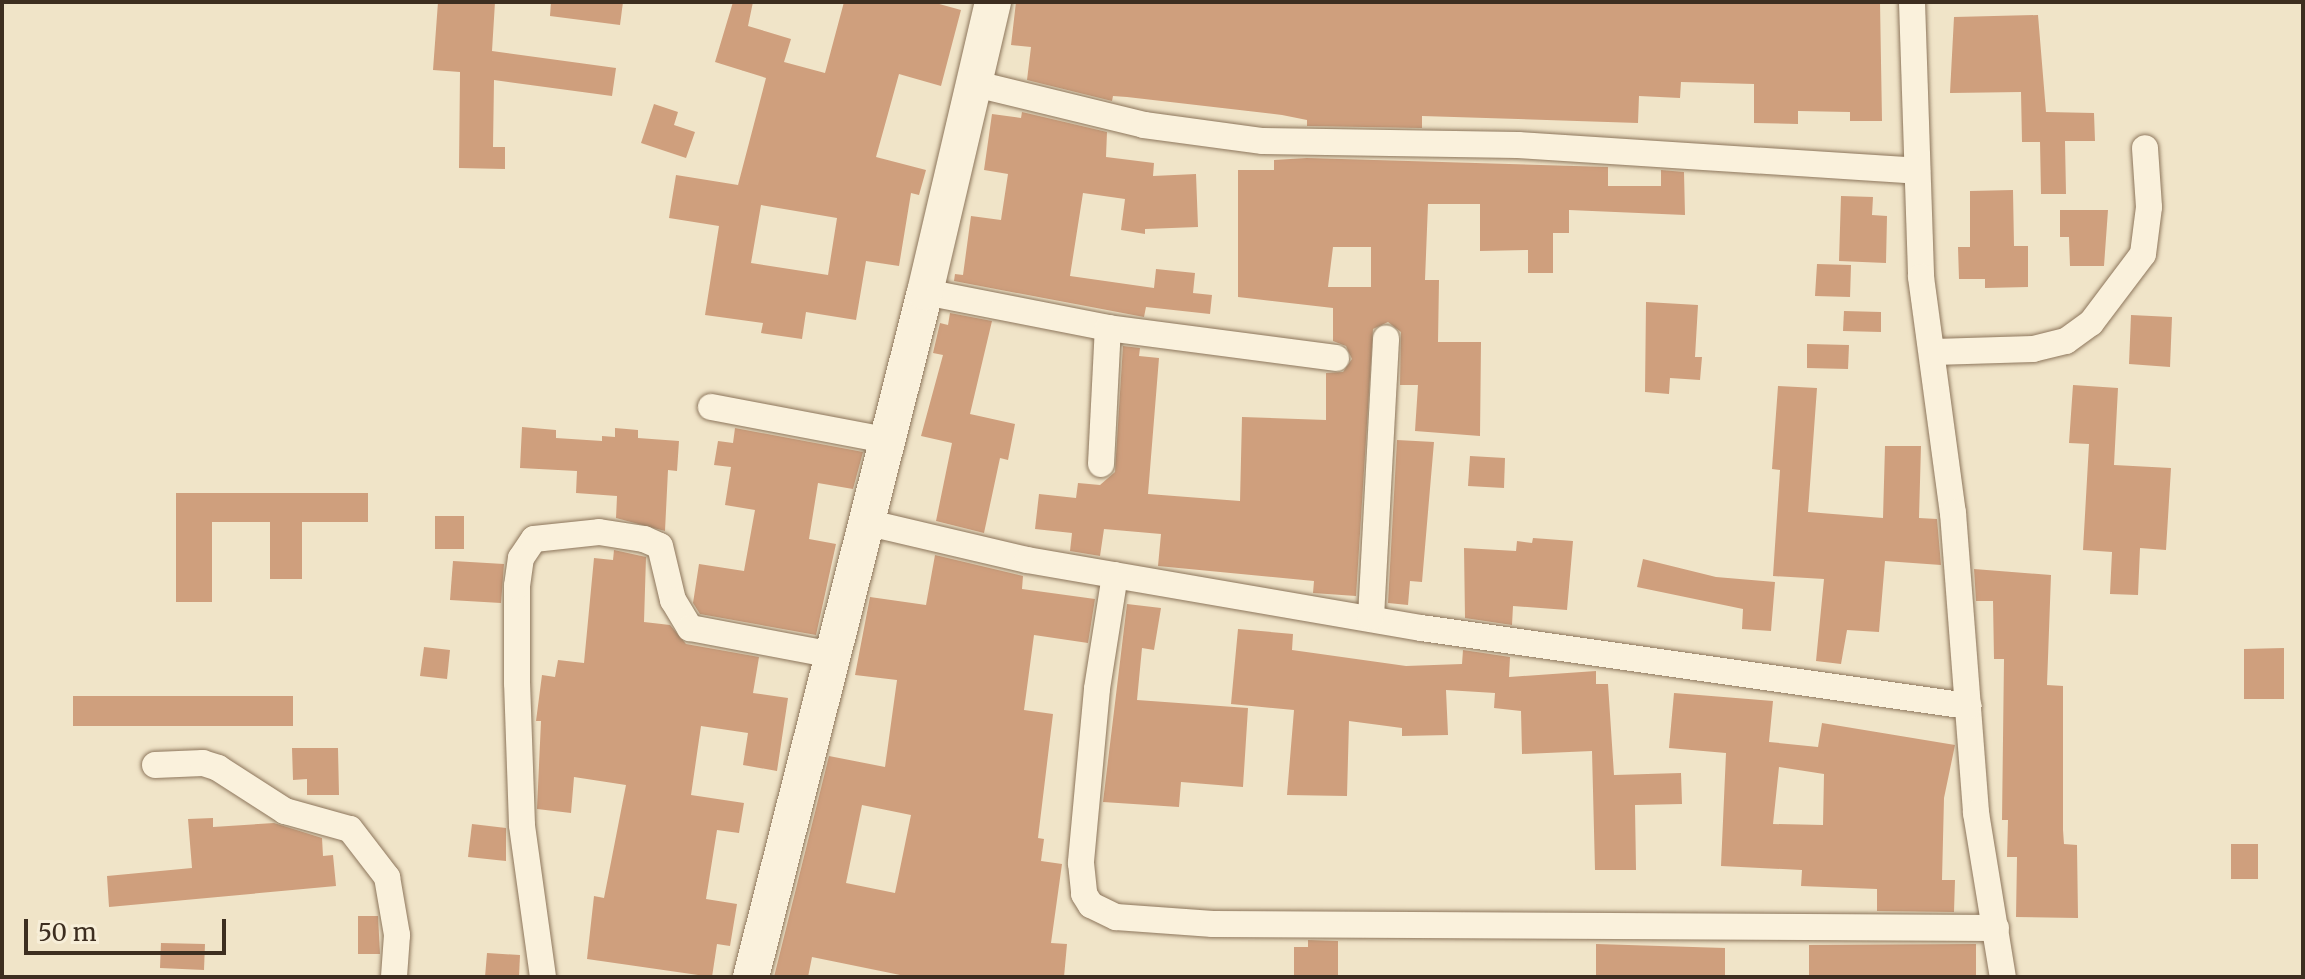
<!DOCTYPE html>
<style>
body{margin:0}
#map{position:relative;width:2305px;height:979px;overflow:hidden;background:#f0e4c8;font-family:Merriweather,serif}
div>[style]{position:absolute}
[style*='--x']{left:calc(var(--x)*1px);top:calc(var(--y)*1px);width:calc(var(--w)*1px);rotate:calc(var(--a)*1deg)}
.building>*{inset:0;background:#cf9f7d}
.roads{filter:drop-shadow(0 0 2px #8d765c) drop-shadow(0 0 2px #8d765c)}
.minor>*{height:26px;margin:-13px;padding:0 13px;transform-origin:13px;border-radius:13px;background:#faf1dc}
.secondary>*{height:36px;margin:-18px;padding:0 18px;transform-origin:18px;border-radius:18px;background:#faf1dc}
span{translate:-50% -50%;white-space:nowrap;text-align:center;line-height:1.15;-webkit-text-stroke:8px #f7eed8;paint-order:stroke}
.frame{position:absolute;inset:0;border:4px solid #3d2e20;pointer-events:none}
.scale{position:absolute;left:24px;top:919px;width:202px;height:36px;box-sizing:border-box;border:4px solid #3d2e20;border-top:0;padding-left:10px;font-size:24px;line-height:28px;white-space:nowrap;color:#3d2e20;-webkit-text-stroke:6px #f7eed8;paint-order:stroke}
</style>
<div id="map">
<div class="building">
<i style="clip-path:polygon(438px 2px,495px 2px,492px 51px,616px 68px,612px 96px,494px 80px,493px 147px,505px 147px,505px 169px,459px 168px,460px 72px,433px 70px)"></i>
<i style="clip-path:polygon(551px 2px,623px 2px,620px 25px,550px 16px)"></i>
<i style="clip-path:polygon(evenodd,733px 2px,753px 2px,748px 26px,791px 39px,784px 62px,825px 73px,844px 2px,932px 2px,961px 10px,941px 86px,899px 74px,876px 157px,926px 170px,919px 195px,911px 193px,899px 266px,866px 261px,856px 320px,806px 312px,802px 339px,761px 333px,763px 323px,705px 315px,719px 226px,669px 218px,676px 175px,738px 185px,766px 78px,715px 62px,733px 2px,761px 205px,837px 218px,828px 275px,751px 263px,761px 205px)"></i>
<i style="clip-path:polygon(1016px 2px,1880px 2px,1882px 121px,1850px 121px,1850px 112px,1798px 111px,1798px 124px,1754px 123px,1754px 84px,1681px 82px,1680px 98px,1639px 96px,1638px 123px,1422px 116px,1422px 128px,1307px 126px,1307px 120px,1282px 115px,1127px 97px,1113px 96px,1112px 101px,1027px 80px,1031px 47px,1011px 45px)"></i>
<i style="clip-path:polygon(2038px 15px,2046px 112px,2094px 113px,2095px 141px,2065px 141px,2066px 194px,2041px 194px,2040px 142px,2022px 142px,2021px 92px,1950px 93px,1954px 17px)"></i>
<i style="clip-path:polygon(654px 104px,678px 112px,674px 125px,695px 132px,686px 158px,641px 143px)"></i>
<i style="clip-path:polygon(1022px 112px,1107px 132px,1106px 157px,1154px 163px,1153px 176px,1196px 174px,1198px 227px,1145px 229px,1145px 234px,1121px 230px,1125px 199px,1083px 193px,1070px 276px,1154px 288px,1156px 269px,1195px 273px,1193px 293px,1212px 295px,1210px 314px,1146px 307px,1144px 317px,954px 281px,955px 274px,963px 275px,971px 216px,1001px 220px,1008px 174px,984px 170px,992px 114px,1021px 118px)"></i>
<i style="clip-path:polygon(evenodd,1307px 158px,1608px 167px,1608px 186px,1661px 186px,1661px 170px,1684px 172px,1685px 215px,1569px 210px,1569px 233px,1553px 233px,1553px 273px,1528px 273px,1528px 250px,1480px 251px,1480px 204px,1428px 204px,1425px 280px,1439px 280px,1438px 342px,1481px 342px,1480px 436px,1415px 431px,1418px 385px,1400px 385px,1401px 332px,1388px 322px,1373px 329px,1356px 596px,1313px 593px,1314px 581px,1158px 566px,1161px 534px,1104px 529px,1100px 556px,1070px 551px,1072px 533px,1035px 529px,1039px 494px,1076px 498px,1078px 483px,1100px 485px,1115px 472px,1123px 346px,1140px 348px,1139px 356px,1159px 358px,1148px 494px,1240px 501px,1242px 417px,1326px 420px,1326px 373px,1343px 372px,1352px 359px,1346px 346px,1333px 341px,1333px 308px,1238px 297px,1238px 170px,1274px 170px,1274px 160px,1307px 158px,1333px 247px,1371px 247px,1371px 287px,1328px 287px,1333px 247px)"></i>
<i style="clip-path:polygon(2013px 190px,2014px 246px,2028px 246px,2028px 287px,1985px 288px,1985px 279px,1959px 279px,1958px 247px,1970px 247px,1970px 191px)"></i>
<i style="clip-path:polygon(1841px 196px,1873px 197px,1872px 215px,1887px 216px,1886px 263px,1839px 261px)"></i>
<i style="clip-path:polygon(2060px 210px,2108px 210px,2104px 266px,2070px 266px,2069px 237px,2060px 237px)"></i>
<i style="clip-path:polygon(1817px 264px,1851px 265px,1850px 297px,1815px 296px)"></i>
<i style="clip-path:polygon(1646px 302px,1698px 305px,1695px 357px,1702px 357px,1700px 380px,1670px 378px,1669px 394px,1645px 392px)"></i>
<i style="clip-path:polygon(1844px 311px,1881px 312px,1881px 332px,1843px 331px)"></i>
<i style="clip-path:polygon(950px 313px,992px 321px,970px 414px,1015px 424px,1008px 460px,1000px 458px,984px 533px,936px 521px,952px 443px,921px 436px,943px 355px,933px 353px,940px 323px,948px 325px)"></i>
<i style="clip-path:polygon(2131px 315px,2172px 317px,2170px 367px,2129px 364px)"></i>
<i style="clip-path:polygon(1807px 344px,1849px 345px,1848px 369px,1807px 368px)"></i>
<i style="clip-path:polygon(2073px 385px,2118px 388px,2114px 465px,2171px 468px,2166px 550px,2140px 548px,2138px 595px,2110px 594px,2112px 552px,2083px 550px,2089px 444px,2069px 443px)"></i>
<i style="clip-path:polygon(1778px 386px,1817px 388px,1808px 512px,1883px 518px,1885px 446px,1921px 446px,1919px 518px,1937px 519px,1941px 565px,1885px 561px,1879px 632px,1847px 630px,1841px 664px,1816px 661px,1824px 579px,1773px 576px,1780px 470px,1772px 469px)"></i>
<i style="clip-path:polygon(522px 427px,556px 430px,556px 438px,602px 441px,602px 436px,615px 437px,615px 428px,638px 430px,638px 438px,679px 441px,677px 471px,668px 470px,665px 531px,616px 518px,617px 496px,576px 493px,577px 471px,520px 468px)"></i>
<i style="clip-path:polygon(735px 428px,863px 452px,853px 489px,818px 483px,809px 539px,836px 544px,816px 635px,700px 614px,693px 603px,699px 564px,744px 571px,755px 510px,725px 505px,731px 467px,714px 465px,718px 441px,733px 443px)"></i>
<i style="clip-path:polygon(1397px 440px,1434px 442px,1422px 582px,1410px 581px,1408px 605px,1388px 603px)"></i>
<i style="clip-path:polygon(1470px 456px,1505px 458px,1504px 488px,1468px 486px)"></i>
<i style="clip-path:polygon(176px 493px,368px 493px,368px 522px,302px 522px,302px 579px,270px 579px,270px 522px,212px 522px,212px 602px,176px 602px)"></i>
<i style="clip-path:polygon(435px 516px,464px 516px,464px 549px,435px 549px)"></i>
<i style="clip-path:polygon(1533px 538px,1573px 541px,1567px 610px,1513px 606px,1512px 625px,1465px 618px,1464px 548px,1516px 551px,1517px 541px,1532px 543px)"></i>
<i style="clip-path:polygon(614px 550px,646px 557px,644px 622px,670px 625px,686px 644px,759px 657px,753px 693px,788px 698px,777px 771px,743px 765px,748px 733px,701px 726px,691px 795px,744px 803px,739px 833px,717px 830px,706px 899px,737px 904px,730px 946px,717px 944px,712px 977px,587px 959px,594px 896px,604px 898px,626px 785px,574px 777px,571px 813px,537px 809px,541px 721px,536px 721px,542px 675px,555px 677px,558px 660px,584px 663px,594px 558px,613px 560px)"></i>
<i style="clip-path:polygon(evenodd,935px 555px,1023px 576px,1022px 589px,1095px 599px,1088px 643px,1034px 635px,1024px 710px,1053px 714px,1038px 838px,1044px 839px,1041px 861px,1062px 864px,1051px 943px,1067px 944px,1064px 977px,910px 977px,812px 957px,808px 977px,774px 977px,829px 756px,885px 767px,897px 680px,855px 675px,870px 597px,926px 605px,935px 555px,862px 805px,911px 815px,895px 893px,846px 883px,862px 805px)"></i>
<i style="clip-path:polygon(1643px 559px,1716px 577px,1775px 582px,1771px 631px,1742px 629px,1743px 609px,1637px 587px)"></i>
<i style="clip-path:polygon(453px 561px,504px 564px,501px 603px,450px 600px)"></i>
<i style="clip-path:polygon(1974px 569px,2051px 575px,2047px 685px,2063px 686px,2063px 830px,2064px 844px,2077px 845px,2078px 918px,2016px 917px,2017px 857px,2007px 857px,2008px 820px,2002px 820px,2004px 659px,1994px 659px,1993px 601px,1976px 601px)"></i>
<i style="clip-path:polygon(1127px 604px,1161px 608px,1154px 650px,1142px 648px,1137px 700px,1248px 708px,1243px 787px,1181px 782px,1179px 807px,1103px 802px)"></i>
<i style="clip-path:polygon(1238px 629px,1293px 634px,1292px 650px,1406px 666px,1462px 664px,1463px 650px,1510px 657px,1509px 677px,1596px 671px,1596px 684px,1608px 684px,1614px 775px,1681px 773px,1682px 804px,1635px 805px,1636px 870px,1595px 870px,1592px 751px,1522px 754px,1521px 711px,1494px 708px,1495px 693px,1446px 690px,1448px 735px,1402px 736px,1402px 728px,1349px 721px,1347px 796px,1287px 795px,1294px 710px,1231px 704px)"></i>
<i style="clip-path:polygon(424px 647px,450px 650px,447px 679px,420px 676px)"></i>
<i style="clip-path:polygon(2284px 648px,2284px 699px,2244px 699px,2244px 649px)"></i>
<i style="clip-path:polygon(evenodd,1674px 693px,1773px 701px,1769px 742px,1818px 747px,1822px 723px,1955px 745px,1944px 798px,1942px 880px,1955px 880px,1954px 912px,1877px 911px,1877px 889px,1801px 886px,1802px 870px,1721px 866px,1726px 753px,1669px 748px,1674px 693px,1779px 767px,1824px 774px,1823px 825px,1773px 824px,1779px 767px)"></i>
<i style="clip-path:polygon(73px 696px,293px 696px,293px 726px,73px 726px)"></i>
<i style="clip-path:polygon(292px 748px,338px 748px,339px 795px,307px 795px,307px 779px,293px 780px)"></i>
<i style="clip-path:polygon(213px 818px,213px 827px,274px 823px,322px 838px,323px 856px,333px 855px,336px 886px,109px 907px,107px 876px,192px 868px,188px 819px)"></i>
<i style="clip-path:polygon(472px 824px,506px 828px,506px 861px,468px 857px)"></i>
<i style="clip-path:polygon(2231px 844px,2258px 844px,2258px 879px,2231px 879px)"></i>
<i style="clip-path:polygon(358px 916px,378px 916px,380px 954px,358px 954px)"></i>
<i style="clip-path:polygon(1308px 940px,1338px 941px,1338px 977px,1294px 977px,1294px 947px,1308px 947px)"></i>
<i style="clip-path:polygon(161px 943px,205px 944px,204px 970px,160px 968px)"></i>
<i style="clip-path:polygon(1596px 944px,1725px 948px,1725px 977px,1596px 977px)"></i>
<i style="clip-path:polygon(1976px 944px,1976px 977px,1809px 977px,1809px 945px)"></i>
<i style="clip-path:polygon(487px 953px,520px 955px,519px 977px,485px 977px)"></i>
</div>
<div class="roads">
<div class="minor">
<i style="--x:1912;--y:2;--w:275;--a:88.1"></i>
<i style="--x:1921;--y:277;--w:238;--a:82.3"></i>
<i style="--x:1953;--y:513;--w:301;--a:85.6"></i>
<i style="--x:1976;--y:813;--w:166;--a:80.7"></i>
<i style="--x:976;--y:84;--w:173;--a:13.7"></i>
<i style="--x:1144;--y:125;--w:120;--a:7.7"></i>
<i style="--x:1263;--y:141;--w:255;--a:0.9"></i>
<i style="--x:1518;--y:145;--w:400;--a:3.7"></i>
<i style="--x:925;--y:292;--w:187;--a:11.1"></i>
<i style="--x:1108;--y:328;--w:230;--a:7.5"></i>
<i style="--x:1934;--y:352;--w:99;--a:-1.7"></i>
<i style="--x:2033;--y:349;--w:34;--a:-14"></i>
<i style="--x:2066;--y:341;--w:31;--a:-36"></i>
<i style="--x:2091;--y:323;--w:86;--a:-53"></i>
<i style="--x:2143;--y:254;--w:47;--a:-82.7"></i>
<i style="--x:2149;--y:207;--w:59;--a:-93.9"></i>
<i style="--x:711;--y:407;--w:178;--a:10.7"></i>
<i style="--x:1101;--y:464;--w:136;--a:-87.1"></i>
<i style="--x:865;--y:522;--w:166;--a:13.2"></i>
<i style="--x:1027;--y:560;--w:400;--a:9.8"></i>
<i style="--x:1421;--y:628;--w:553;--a:8.12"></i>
<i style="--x:1115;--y:575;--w:115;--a:99"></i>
<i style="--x:1097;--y:689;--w:175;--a:95.3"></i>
<i style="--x:1081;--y:863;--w:31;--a:84"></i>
<i style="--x:1084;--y:894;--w:13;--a:58"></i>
<i style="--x:1091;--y:905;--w:28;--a:26"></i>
<i style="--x:1116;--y:917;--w:97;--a:4.1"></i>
<i style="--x:1213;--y:924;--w:783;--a:0.29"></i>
<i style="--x:1371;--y:617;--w:279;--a:-86.9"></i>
<i style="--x:155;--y:765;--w:48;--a:-2.4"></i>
<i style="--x:203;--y:763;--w:16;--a:18"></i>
<i style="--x:218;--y:768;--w:80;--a:32.7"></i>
<i style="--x:285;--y:811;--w:67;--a:15.5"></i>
<i style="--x:350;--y:829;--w:61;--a:52.4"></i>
<i style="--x:387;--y:877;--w:59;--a:80.2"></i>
<i style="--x:397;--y:935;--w:42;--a:94.1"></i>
<i style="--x:543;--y:977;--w:153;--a:-97.9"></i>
<i style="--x:522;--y:825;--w:142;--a:-92"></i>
<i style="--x:517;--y:683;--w:97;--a:-90"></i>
<i style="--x:517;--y:586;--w:28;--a:-82"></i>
<i style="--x:521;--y:558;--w:23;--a:-56"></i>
<i style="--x:534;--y:539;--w:65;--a:-6.1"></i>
<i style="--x:599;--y:532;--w:46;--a:8.8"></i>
<i style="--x:644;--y:539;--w:17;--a:24"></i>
<i style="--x:660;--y:546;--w:56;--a:76.5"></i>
<i style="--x:673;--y:600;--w:33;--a:59"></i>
<i style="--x:690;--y:628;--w:146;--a:10.7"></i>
</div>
<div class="secondary">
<i style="--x:751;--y:977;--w:707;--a:-75.75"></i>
<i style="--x:925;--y:292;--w:298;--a:-76.8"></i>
</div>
</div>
<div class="frame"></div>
<div class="scale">50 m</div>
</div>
